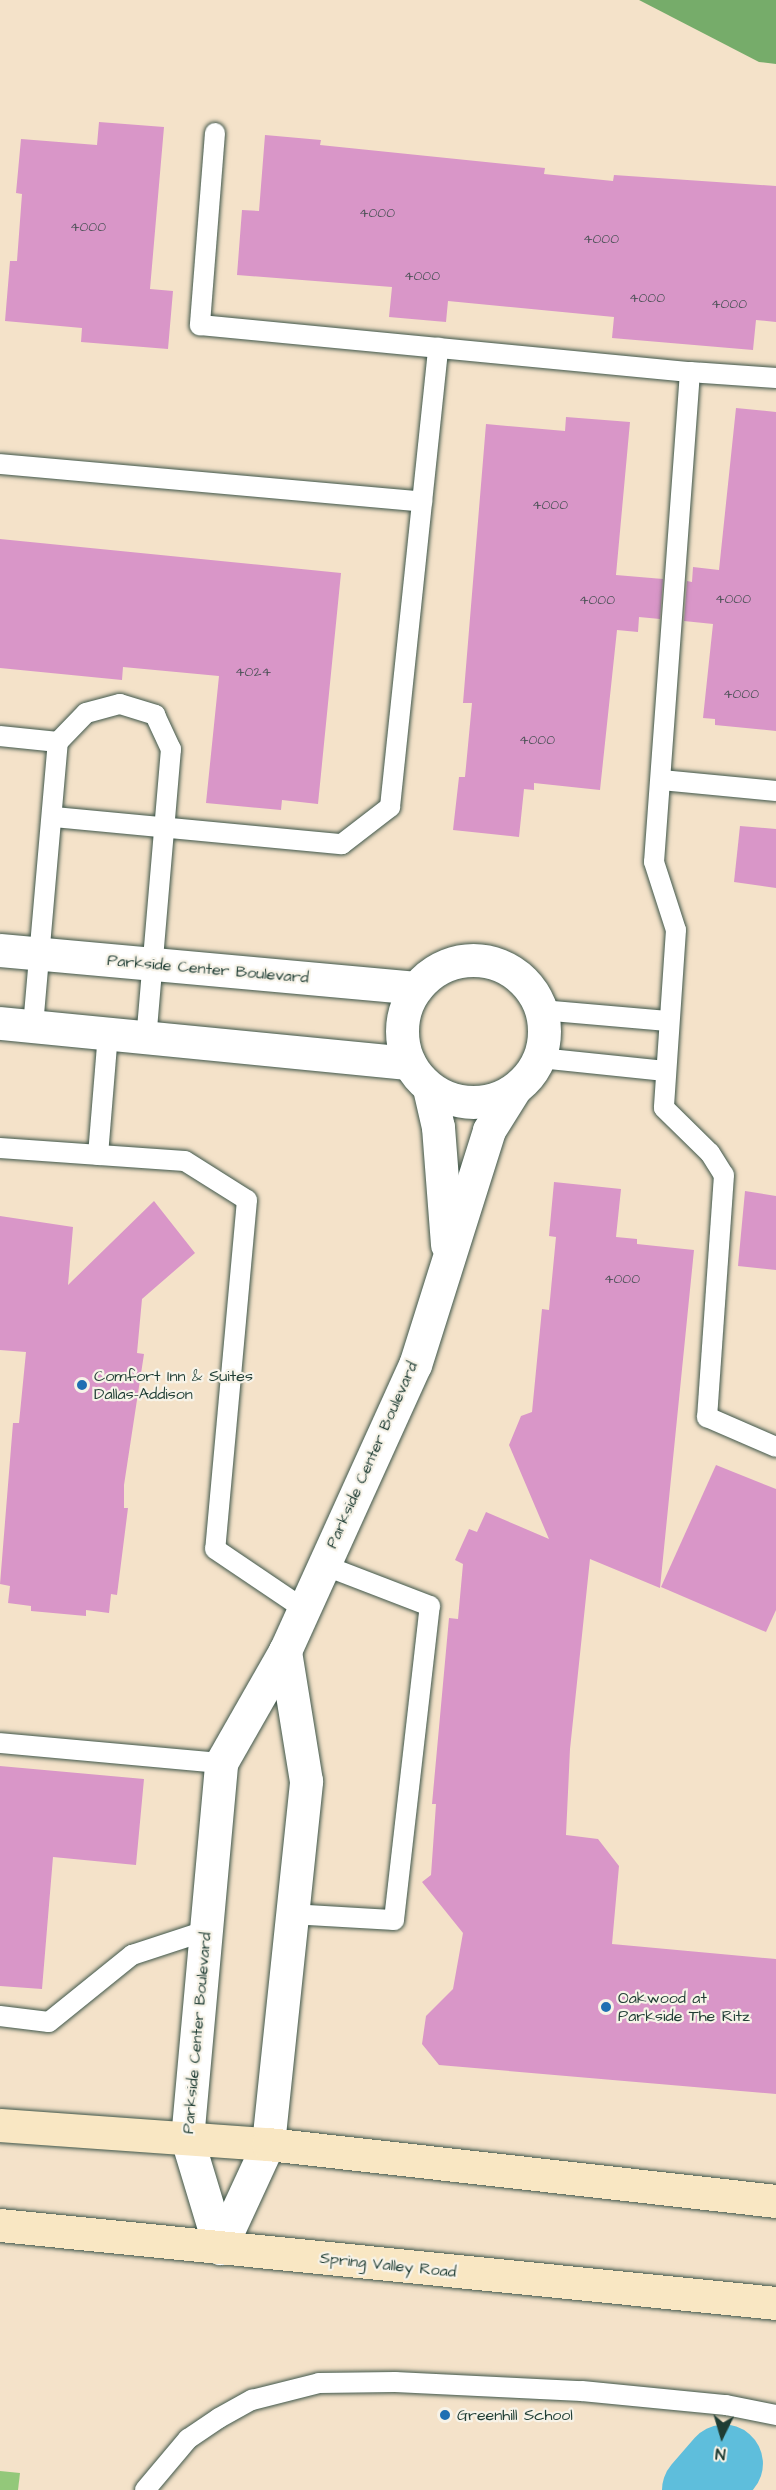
<!DOCTYPE html>
<style>
body{margin:0}
#map{position:relative;width:776px;height:2490px;overflow:hidden;background:#f4e2c9;font-family:"Architects Daughter",sans-serif}
div>[style]{position:absolute}
[style*='--x']{left:calc(var(--x)*1px);top:calc(var(--y)*1px);width:calc(var(--w)*1px);rotate:calc(var(--a)*1deg)}
.green>*{inset:0;background:#93c87a}
.forest>*{inset:0;background:#76ac6a}
.river>*{height:78px;margin:-39px;padding:0 39px;transform-origin:39px;border-radius:39px;background:#5ebedc}
.building>*{inset:0;background:#d996c8}
.roads{filter:drop-shadow(0 0 2px #3f564a) drop-shadow(0 0 2px #3f564a)}
.service>*{height:20px;margin:-10px;padding:0 10px;transform-origin:10px;border-radius:10px;background:#fff}
.minor>*{height:33px;margin:-16.5px;padding:0 16.5px;transform-origin:16.5px;border-radius:16.5px;background:#fff}
.minor>.ring{margin:-16.5px;padding:0;box-sizing:content-box;background:none;border:33px solid #fff;border-radius:50%}
.secondary>*{height:33px;margin:-16.5px;padding:0 16.5px;transform-origin:16.5px;border-radius:16.5px;background:#f9e7c3}
.dots>*{width:16px;height:16px;translate:-50% -50%;box-sizing:border-box;border:3px solid #f7f3e8;border-radius:50%}
span{translate:-50% -50%;white-space:nowrap;text-align:center;line-height:1.15;-webkit-text-stroke:4.5px #f7f3e8;paint-order:stroke}
.number-label{font-size:14px;color:#4e5359}
.number-label span{-webkit-text-stroke-width:0}
.street-label{font-size:16px;color:#1f3d34}
.poi-label{font-size:16px;color:#1f3d34}
.left{translate:0 -50%;text-align:left}
.north{position:absolute;left:692px;top:2406px;width:60px;height:60px;-webkit-text-stroke:4px #f7f3e8;paint-order:stroke;rotate:185deg;font-size:16px;font-weight:700;line-height:24px;text-align:center;color:#1f3d34}
.north::after{content:'';display:block;margin:auto;width:21px;height:27px;background:#1f3d34;clip-path:polygon(50% 0,100% 100%,50% 72%,0 100%)}
</style>
<div id="map">
<div class="green">
<i style="clip-path:polygon(0 2471px,20px 2473px,18px 2490px,0 2490px)"></i>
</div>
<div class="forest">
<i style="clip-path:polygon(639px 0,776px 0,776px 64px,759px 62px)"></i>
</div>
<div class="river">
<i style="--x:701;--y:2490;--w:35;--a:-49"></i>
</div>
<div class="building">
<i style="clip-path:polygon(99px 122px,164px 127px,150px 289px,173px 291px,168px 349px,81px 342px,82px 328px,5px 321px,10px 261px,17px 261px,22px 194px,16px 193px,21px 139px,97px 145px)"></i>
<i style="clip-path:polygon(265px 135px,321px 140px,320px 145px,545px 168px,544px 174px,613px 181px,614px 175px,776px 186px,776px 322px,756px 320px,753px 350px,612px 338px,614px 317px,448px 301px,446px 322px,389px 317px,392px 287px,237px 275px,242px 210px,259px 211px)"></i>
<i style="clip-path:polygon(736px 408px,776px 412px,776px 731px,715px 725px,715px 719px,703px 718px,713px 624px,684px 621px,687px 581px,692px 582px,693px 567px,719px 570px)"></i>
<i style="clip-path:polygon(566px 417px,630px 422px,616px 575px,663px 579px,660px 619px,639px 617px,638px 632px,617px 630px,600px 790px,534px 783px,534px 790px,524px 789px,519px 837px,453px 830px,459px 777px,465px 777px,472px 703px,463px 703px,486px 424px,565px 431px)"></i>
<i style="clip-path:polygon(0 539px,341px 573px,318px 804px,282px 800px,281px 810px,206px 803px,219px 676px,123px 667px,122px 680px,0 668px)"></i>
<i style="clip-path:polygon(740px 826px,776px 829px,776px 888px,734px 882px)"></i>
<i style="clip-path:polygon(554px 1182px,621px 1189px,616px 1237px,637px 1239px,637px 1244px,694px 1250px,660px 1588px,590px 1559px,570px 1749px,566px 1835px,598px 1839px,619px 1866px,612px 1944px,776px 1959px,776px 2094px,439px 2065px,422px 2044px,426px 2016px,453px 1989px,463px 1933px,422px 1882px,431px 1875px,436px 1804px,432px 1804px,449px 1618px,458px 1619px,463px 1564px,455px 1560px,469px 1529px,477px 1532px,486px 1512px,549px 1539px,509px 1445px,521px 1416px,532px 1412px,542px 1309px,549px 1310px,556px 1237px,549px 1236px)"></i>
<i style="clip-path:polygon(745px 1191px,776px 1196px,776px 1270px,738px 1266px)"></i>
<i style="clip-path:polygon(154px 1201px,195px 1253px,142px 1299px,137px 1353px,144px 1354px,124px 1485px,124px 1508px,128px 1508px,117px 1595px,111px 1594px,109px 1613px,86px 1610px,86px 1616px,31px 1611px,31px 1606px,8px 1603px,10px 1586px,0 1584px,13px 1423px,19px 1423px,26px 1352px,0 1350px,0 1216px,73px 1227px,68px 1285px)"></i>
<i style="clip-path:polygon(716px 1465px,776px 1489px,776px 1610px,766px 1632px,661px 1587px)"></i>
<i style="clip-path:polygon(0 1766px,144px 1779px,136px 1865px,53px 1857px,42px 1989px,0 1986px)"></i>
</div>
<div class="roads">
<div class="service">
<i style="--x:215;--y:133;--w:193;--a:94.5"></i>
<i style="--x:200;--y:325;--w:492;--a:5.5"></i>
<i style="--x:776;--y:378;--w:86;--a:-176"></i>
<i style="--x:690;--y:372;--w:491;--a:94.2"></i>
<i style="--x:654;--y:862;--w:71;--a:72.1"></i>
<i style="--x:676;--y:930;--w:178;--a:93.9"></i>
<i style="--x:664;--y:1108;--w:64;--a:44.4"></i>
<i style="--x:710;--y:1153;--w:26;--a:58"></i>
<i style="--x:724;--y:1175;--w:243;--a:94"></i>
<i style="--x:707;--y:1417;--w:75;--a:23.5"></i>
<i style="--x:0;--y:464;--w:424;--a:5.1"></i>
<i style="--x:0;--y:736;--w:58;--a:5.9"></i>
<i style="--x:661;--y:780;--w:116;--a:5.5"></i>
<i style="--x:54;--y:817;--w:289;--a:5.4"></i>
<i style="--x:342;--y:844;--w:61;--a:-37.6"></i>
<i style="--x:390;--y:807;--w:462;--a:-84"></i>
<i style="--x:541;--y:1010;--w:127;--a:5"></i>
<i style="--x:33;--y:1026;--w:285;--a:-85"></i>
<i style="--x:58;--y:742;--w:40;--a:-46"></i>
<i style="--x:86;--y:713;--w:35;--a:-15"></i>
<i style="--x:120;--y:704;--w:37;--a:17"></i>
<i style="--x:155;--y:715;--w:38;--a:65"></i>
<i style="--x:171;--y:749;--w:290;--a:94.9"></i>
<i style="--x:540;--y:1058;--w:126;--a:5.9"></i>
<i style="--x:0;--y:1148;--w:185;--a:4"></i>
<i style="--x:185;--y:1161;--w:73;--a:32.2"></i>
<i style="--x:247;--y:1200;--w:350;--a:95.2"></i>
<i style="--x:215;--y:1549;--w:107;--a:34"></i>
<i style="--x:98;--y:1155;--w:121;--a:-85.3"></i>
<i style="--x:0;--y:1743;--w:222;--a:5.2"></i>
<i style="--x:292;--y:1914;--w:102;--a:3.4"></i>
<i style="--x:394;--y:1920;--w:316;--a:-83.5"></i>
<i style="--x:430;--y:1606;--w:115;--a:-159"></i>
<i style="--x:0;--y:2016;--w:49;--a:7"></i>
<i style="--x:49;--y:2022;--w:107;--a:-38.9"></i>
<i style="--x:132;--y:1955;--w:77;--a:-18.2"></i>
<i style="--x:145;--y:2490;--w:67;--a:-49.9"></i>
<i style="--x:188;--y:2439;--w:37;--a:-34"></i>
<i style="--x:219;--y:2418;--w:38;--a:-29"></i>
<i style="--x:252;--y:2400;--w:69;--a:-14.2"></i>
<i style="--x:319;--y:2383;--w:76;--a:-0.8"></i>
<i style="--x:395;--y:2382;--w:187;--a:2.8"></i>
<i style="--x:582;--y:2391;--w:145;--a:5.6"></i>
<i style="--x:726;--y:2405;--w:51;--a:11.3"></i>
</div>
<div class="minor">
<i style="--x:0;--y:950;--w:418;--a:5.2"></i>
<i class="ring" style="left:402px;top:960px;width:109px;height:109px"></i>
<i style="--x:0;--y:1023;--w:411;--a:5.6"></i>
<i style="--x:429;--y:1088;--w:40;--a:77"></i>
<i style="--x:438;--y:1127;--w:118;--a:85.6"></i>
<i style="--x:220;--y:2248;--w:114;--a:-106.8"></i>
<i style="--x:187;--y:2139;--w:378;--a:-84.8"></i>
<i style="--x:221;--y:1763;--w:129;--a:-60.3"></i>
<i style="--x:285;--y:1651;--w:314;--a:-65.6"></i>
<i style="--x:415;--y:1365;--w:246;--a:-72.5"></i>
<i style="--x:489;--y:1130;--w:47;--a:-58"></i>
<i style="--x:220;--y:2248;--w:115;--a:-65.2"></i>
<i style="--x:268;--y:2144;--w:365;--a:-84"></i>
<i style="--x:306;--y:1781;--w:132;--a:-99.2"></i>
</div>
<div class="secondary">
<i style="--x:0;--y:2125;--w:269;--a:4.1"></i>
<i style="--x:268;--y:2144;--w:511;--a:6.4"></i>
<i style="--x:0;--y:2225;--w:780;--a:5.74"></i>
</div>
</div>
<div class="dots">
<i style="left:82px;top:1385px;background:#1f6fb2"></i>
<i style="left:606px;top:2007px;background:#1f6fb2"></i>
<i style="left:445px;top:2415px;background:#1f6fb2"></i>
</div>
<div class="number-label">
<span style="left:377px;top:213px">4000</span>
<span style="left:88px;top:227px">4000</span>
<span style="left:601px;top:239px">4000</span>
<span style="left:422px;top:276px">4000</span>
<span style="left:647px;top:298px">4000</span>
<span style="left:729px;top:304px">4000</span>
<span style="left:550px;top:505px">4000</span>
<span style="left:733px;top:599px">4000</span>
<span style="left:597px;top:600px">4000</span>
<span style="left:253px;top:672px">4024</span>
<span style="left:741px;top:694px">4000</span>
<span style="left:537px;top:740px">4000</span>
<span style="left:622px;top:1279px">4000</span>
</div>
<div class="street-label">
<span style="left:208px;top:969px;rotate:5deg">Parkside Center Boulevard</span>
<span style="left:372px;top:1455px;rotate:-66deg">Parkside Center Boulevard</span>
<span style="left:197px;top:2033px;rotate:-85deg">Parkside Center Boulevard</span>
<span style="left:388px;top:2265px;rotate:6deg">Spring Valley Road</span>
</div>
<div class="poi-label">
<span class="left" style="left:94px;top:1385px">Comfort Inn &amp; Suites<br>Dallas-Addison</span>
<span class="left" style="left:618px;top:2007px">Oakwood at<br>Parkside The Ritz</span>
<span class="left" style="left:457px;top:2415px">Greenhill School</span>
</div>
<div class="north">N</div>
</div>
